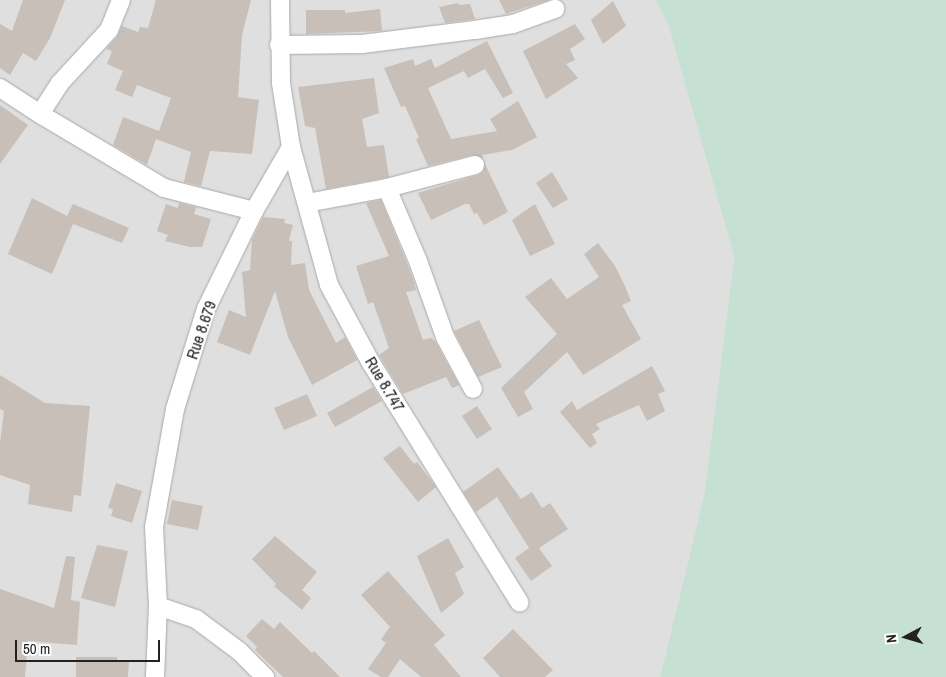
<!DOCTYPE html>
<style>
body{margin:0}
#map{position:relative;width:946px;height:677px;overflow:hidden;background:#f2efe9;font-family:"Archivo Narrow",sans-serif}
div>[style]{position:absolute}
[style*='--x']{left:calc(var(--x)*1px);top:calc(var(--y)*1px);width:calc(var(--w)*1px);rotate:calc(var(--a)*1deg)}
.residential>*{inset:0;background:#e0dfdf}
.wetland>*{inset:0;background:#c6e0d4}
.building>*{inset:0;background:#c7bfb8}
.roads{filter:drop-shadow(0 0 1px #a9a9a9) drop-shadow(0 0 1px #a9a9a9)}
.minor>*{height:18px;margin:-9px;padding:0 9px;transform-origin:9px;border-radius:9px;background:#fff}
span{translate:-50% -50%;white-space:nowrap;text-align:center;line-height:1.15;-webkit-text-stroke:4px #fff;paint-order:stroke}
.street-label{font-size:16px;color:#222}
.north{position:absolute;left:881px;top:612px;width:50px;height:50px;-webkit-text-stroke:4px #fff;paint-order:stroke;rotate:264deg;font-size:14px;font-weight:700;line-height:20px;text-align:center;color:#222}
.north::after{content:'';display:block;margin:auto;width:18px;height:22px;background:#222;clip-path:polygon(50% 0,100% 100%,50% 72%,0 100%)}
.scale{position:absolute;left:15px;top:640px;width:145px;height:22px;box-sizing:border-box;border:2px solid #222;border-top:0;padding-left:6px;font-size:15px;line-height:18px;white-space:nowrap;color:#222;-webkit-text-stroke:4px #fff;paint-order:stroke}
</style>
<div id="map">
<div class="residential">
<i style="clip-path:polygon(0 0,655px 0,668px 24px,734px 257px,704px 495px,660px 677px,0 677px)"></i>
</div>
<div class="wetland">
<i style="clip-path:polygon(655px 0,946px 0,946px 677px,660px 677px,704px 495px,734px 257px,668px 24px)"></i>
</div>
<div class="building">
<i style="clip-path:polygon(23px 0,65px 0,50px 38px,36px 61px,23px 53px,10px 75px,0 68px,0 24px,12px 31px)"></i>
<i style="clip-path:polygon(156px 0,251px 0,242px 35px,238px 97px,259px 100px,252px 154px,210px 151px,201px 186px,184px 182px,191px 152px,156px 139px,147px 165px,113px 145px,123px 117px,159px 131px,171px 98px,137px 85px,132px 97px,115px 90px,123px 71px,107px 64px,112px 51px,106px 49px,117px 37px,122px 26px,138px 32px,140px 27px,148px 28px)"></i>
<i style="clip-path:polygon(499px 0,549px 0,506px 14px)"></i>
<i style="clip-path:polygon(613px 1px,626px 26px,603px 44px,591px 20px)"></i>
<i style="clip-path:polygon(458px 3px,459px 5px,470px 4px,475px 19px,445px 23px,439px 7px)"></i>
<i style="clip-path:polygon(380px 9px,382px 31px,306px 34px,306px 10px,345px 10px,345px 13px)"></i>
<i style="clip-path:polygon(575px 24px,585px 39px,570px 49px,575px 60px,566px 64px,578px 78px,546px 99px,523px 51px)"></i>
<i style="clip-path:polygon(487px 41px,513px 93px,503px 98px,485px 69px,468px 78px,464px 71px,428px 88px,451px 139px,497px 131px,490px 119px,518px 101px,537px 137px,512px 150px,482px 155px,483px 158px,472px 155px,428px 166px,416px 139px,419px 138px,405px 106px,401px 107px,384px 68px,413px 59px,415px 66px,431px 59px,435px 68px)"></i>
<i style="clip-path:polygon(374px 78px,379px 113px,362px 119px,367px 147px,384px 145px,389px 177px,326px 189px,315px 128px,305px 126px,298px 87px)"></i>
<i style="clip-path:polygon(0 105px,28px 125px,0 164px)"></i>
<i style="clip-path:polygon(485px 164px,508px 212px,484px 225px,477px 213px,474px 214px,469px 204px,465px 204px,431px 220px,418px 193px,478px 175px,483px 172px)"></i>
<i style="clip-path:polygon(552px 172px,568px 199px,553px 208px,536px 183px)"></i>
<i style="clip-path:polygon(32px 198px,67px 216px,73px 204px,129px 228px,122px 243px,73px 224px,52px 274px,8px 254px)"></i>
<i style="clip-path:polygon(381px 200px,412px 276px,416px 290px,406px 292px,423px 340px,431px 338px,435px 341px,459px 385px,452px 388px,446px 377px,403px 394px,379px 355px,389px 348px,373px 302px,368px 304px,356px 266px,389px 256px,366px 203px)"></i>
<i style="clip-path:polygon(179px 203px,196px 207px,194px 214px,211px 219px,202px 247px,190px 247px,165px 241px,168px 235px,157px 231px,166px 204px,178px 208px)"></i>
<i style="clip-path:polygon(535px 204px,555px 244px,530px 256px,512px 220px)"></i>
<i style="clip-path:polygon(263px 217px,285px 219px,284px 223px,293px 225px,289px 241px,292px 241px,291px 265px,305px 263px,309px 290px,336px 343px,345px 337px,357px 360px,312px 385px,288px 337px,275px 291px,250px 355px,217px 342px,229px 310px,246px 317px,242px 272px,250px 270px,252px 240px)"></i>
<i style="clip-path:polygon(598px 243px,615px 266px,624px 284px,631px 301px,622px 305px,641px 339px,583px 375px,567px 352px,524px 392px,533px 409px,518px 417px,501px 388px,557px 334px,525px 297px,551px 278px,567px 299px,599px 277px,584px 254px)"></i>
<i style="clip-path:polygon(479px 320px,502px 367px,478px 377px,454px 331px)"></i>
<i style="clip-path:polygon(652px 366px,665px 391px,658px 394px,665px 411px,647px 421px,639px 405px,596px 424px,600px 429px,592px 434px,597px 443px,590px 448px,560px 412px,572px 401px,577px 410px)"></i>
<i style="clip-path:polygon(0 375px,45px 403px,90px 406px,81px 496px,74px 495px,72px 512px,28px 504px,30px 485px,0 475px,0 443px,4px 411px,0 409px)"></i>
<i style="clip-path:polygon(373px 387px,382px 401px,335px 427px,327px 413px)"></i>
<i style="clip-path:polygon(307px 394px,317px 416px,284px 430px,274px 408px)"></i>
<i style="clip-path:polygon(477px 406px,492px 429px,477px 439px,462px 416px)"></i>
<i style="clip-path:polygon(400px 446px,414px 464px,417px 462px,436px 487px,418px 502px,383px 458px)"></i>
<i style="clip-path:polygon(498px 467px,521px 499px,532px 492px,542px 508px,550px 503px,568px 529px,539px 548px,552px 566px,531px 581px,515px 558px,529px 548px,497px 497px,476px 512px,463px 492px)"></i>
<i style="clip-path:polygon(116px 483px,142px 491px,132px 523px,111px 516px,113px 509px,108px 508px)"></i>
<i style="clip-path:polygon(172px 500px,203px 506px,198px 530px,167px 524px)"></i>
<i style="clip-path:polygon(275px 536px,317px 572px,302px 590px,311px 598px,302px 610px,274px 586px,276px 584px,252px 559px)"></i>
<i style="clip-path:polygon(448px 538px,464px 567px,455px 573px,464px 594px,441px 613px,417px 556px)"></i>
<i style="clip-path:polygon(97px 545px,128px 551px,115px 607px,81px 598px)"></i>
<i style="clip-path:polygon(66px 556px,75px 557px,71px 600px,80px 602px,77px 645px,28px 641px,25px 677px,0 677px,0 589px,54px 608px)"></i>
<i style="clip-path:polygon(388px 571px,445px 635px,434px 645px,461px 677px,421px 677px,400px 659px,388px 677px,381px 677px,368px 669px,386px 643px,381px 639px,390px 627px,361px 595px)"></i>
<i style="clip-path:polygon(262px 619px,274px 629px,280px 622px,312px 653px,314px 651px,340px 677px,283px 677px,255px 650px,257px 647px,246px 636px)"></i>
<i style="clip-path:polygon(513px 629px,553px 670px,545px 677px,500px 677px,483px 658px)"></i>
<i style="clip-path:polygon(76px 657px,117px 657px,117px 660px,129px 660px,128px 677px,76px 677px)"></i>
</div>
<div class="roads">
<div class="minor">
<i style="--x:279;--y:45;--w:83;--a:-0.7"></i>
<i style="--x:362;--y:44;--w:114;--a:-7.1"></i>
<i style="--x:475;--y:30;--w:38;--a:-9"></i>
<i style="--x:513;--y:24;--w:45;--a:-19.7"></i>
<i style="--x:0;--y:88;--w:48;--a:33"></i>
<i style="--x:40;--y:114;--w:144;--a:30.8"></i>
<i style="--x:164;--y:188;--w:93;--a:14.3"></i>
<i style="--x:40;--y:114;--w:37;--a:-57"></i>
<i style="--x:60;--y:83;--w:72;--a:-47.2"></i>
<i style="--x:109;--y:30;--w:32;--a:-68"></i>
<i style="--x:291;--y:147;--w:143;--a:74.6"></i>
<i style="--x:329;--y:285;--w:89;--a:61.7"></i>
<i style="--x:371;--y:363;--w:282;--a:58.2"></i>
<i style="--x:387;--y:188;--w:91;--a:-14.6"></i>
<i style="--x:307;--y:203;--w:81;--a:-10.6"></i>
<i style="--x:387;--y:188;--w:79;--a:67"></i>
<i style="--x:418;--y:261;--w:81;--a:70.4"></i>
<i style="--x:445;--y:337;--w:59;--a:61.7"></i>
<i style="--x:158;--y:606;--w:40;--a:18.9"></i>
<i style="--x:196;--y:619;--w:54;--a:36.7"></i>
<i style="--x:239;--y:651;--w:37;--a:45"></i>
<i style="--x:155;--y:677;--w:71;--a:-87.6"></i>
<i style="--x:158;--y:606;--w:79;--a:-92.9"></i>
<i style="--x:154;--y:527;--w:120;--a:-79.9"></i>
<i style="--x:175;--y:409;--w:105;--a:-72.8"></i>
<i style="--x:206;--y:309;--w:109;--a:-63.9"></i>
<i style="--x:254;--y:211;--w:74;--a:-60"></i>
<i style="--x:291;--y:147;--w:65;--a:-98.9"></i>
<i style="--x:281;--y:83;--w:83;--a:-90.7"></i>
</div>
</div>
<div class="street-label">
<span style="left:201px;top:330px;rotate:-71deg">Rue 8.679</span>
<span style="left:385px;top:384px;rotate:59deg">Rue 8.747</span>
</div>
<div class="north">N</div>
<div class="scale">50 m</div>
</div>
